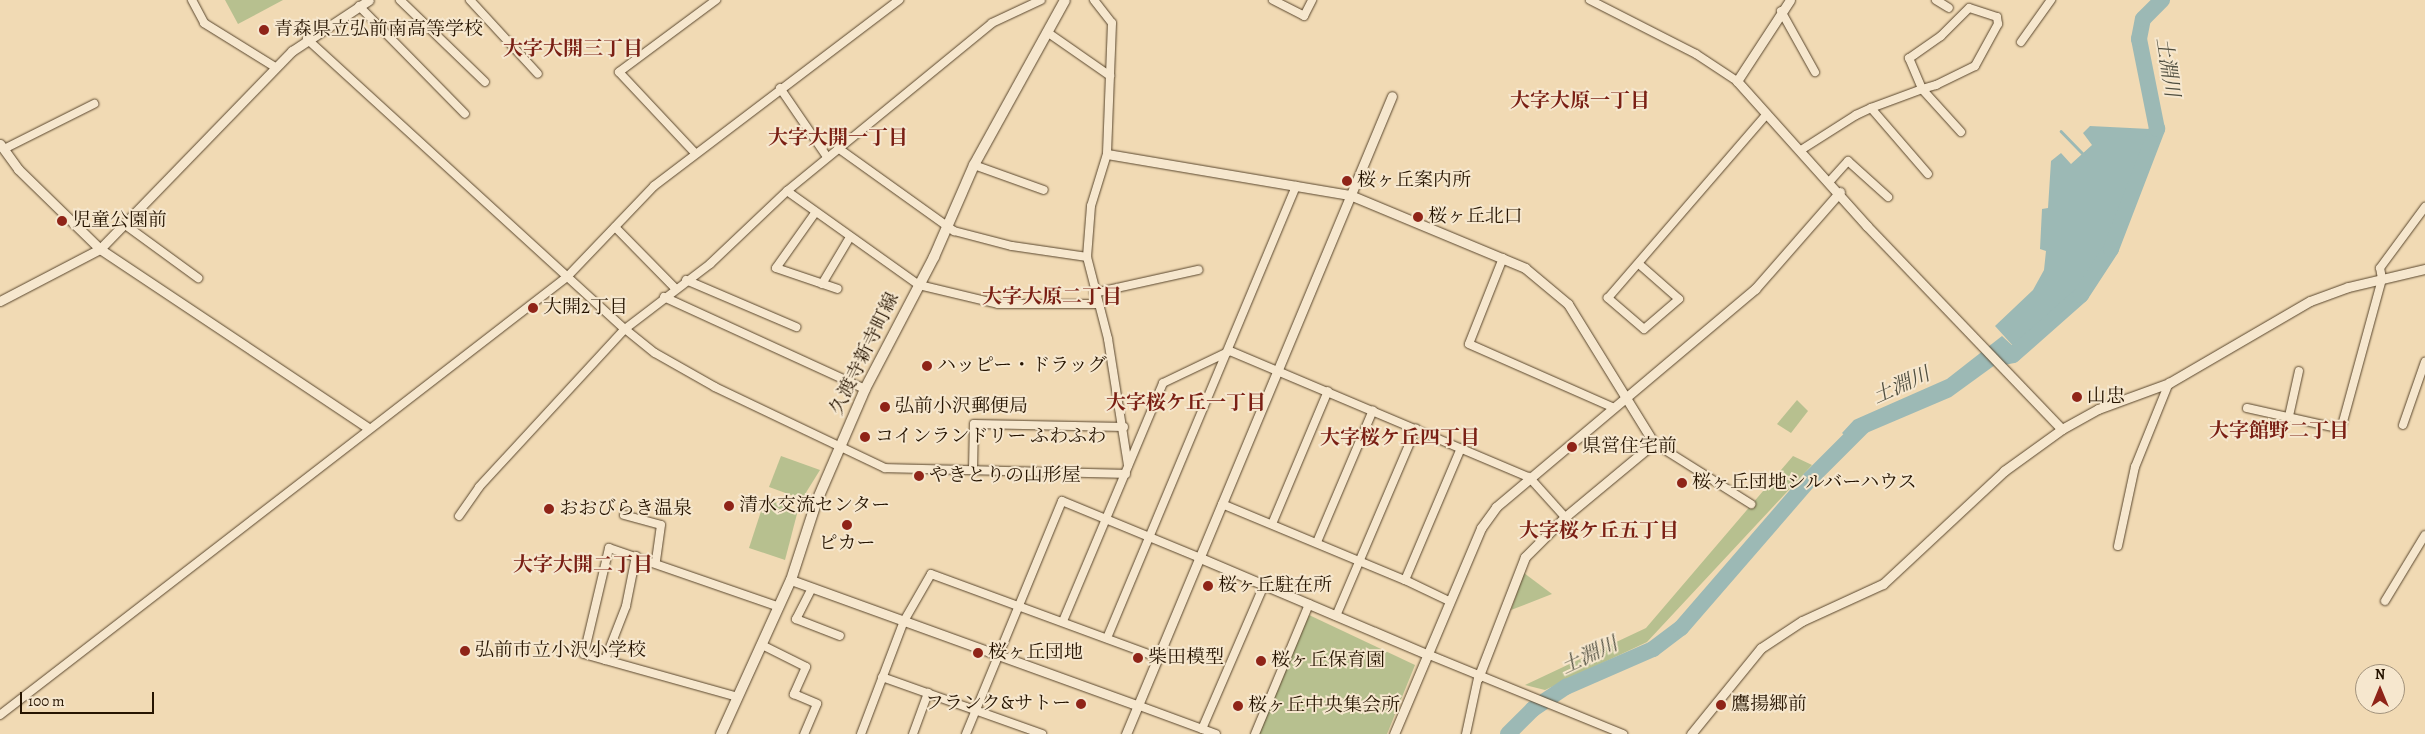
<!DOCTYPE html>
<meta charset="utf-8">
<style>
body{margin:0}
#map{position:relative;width:2425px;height:734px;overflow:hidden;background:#f1dab4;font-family:Alegreya,"Noto Serif JP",serif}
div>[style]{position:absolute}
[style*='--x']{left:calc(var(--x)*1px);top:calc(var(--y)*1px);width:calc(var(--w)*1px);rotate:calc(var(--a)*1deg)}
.green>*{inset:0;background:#b7c08f}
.water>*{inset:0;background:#9cb9b5}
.stream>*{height:2.5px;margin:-1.25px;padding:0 1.25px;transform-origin:1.25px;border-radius:1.25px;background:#9cb9b5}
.river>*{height:16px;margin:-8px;padding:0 8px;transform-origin:8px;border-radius:8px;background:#9cb9b5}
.roads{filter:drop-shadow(0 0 1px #59462d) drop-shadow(0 0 1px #59462d)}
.minor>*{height:8px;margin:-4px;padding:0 4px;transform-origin:4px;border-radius:4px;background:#f6e7ce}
.tertiary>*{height:9px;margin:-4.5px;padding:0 4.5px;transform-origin:4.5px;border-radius:4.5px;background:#f6e7ce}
.secondary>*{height:10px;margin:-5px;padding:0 5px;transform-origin:5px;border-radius:5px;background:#f6e7ce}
.dots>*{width:14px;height:14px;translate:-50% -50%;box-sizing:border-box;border:2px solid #f6e7ce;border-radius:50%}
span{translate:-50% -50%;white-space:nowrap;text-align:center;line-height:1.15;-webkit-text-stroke:4px #f6e7ce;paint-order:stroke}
.poi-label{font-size:19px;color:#261400}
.left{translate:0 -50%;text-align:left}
.right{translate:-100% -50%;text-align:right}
.street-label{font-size:19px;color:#261400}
.neighbourhood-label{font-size:20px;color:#7a1f14;font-weight:700}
.water-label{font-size:20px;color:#4f4e3f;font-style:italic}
.north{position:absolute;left:2355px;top:664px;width:50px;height:50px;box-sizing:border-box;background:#f6e7ce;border:1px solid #a3937c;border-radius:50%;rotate:0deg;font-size:14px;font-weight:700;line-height:20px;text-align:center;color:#261400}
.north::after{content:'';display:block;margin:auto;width:18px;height:22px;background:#8f2418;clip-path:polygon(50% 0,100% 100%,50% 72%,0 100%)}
.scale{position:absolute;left:20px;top:692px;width:134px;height:22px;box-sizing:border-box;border:2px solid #261400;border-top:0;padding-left:6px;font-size:15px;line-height:18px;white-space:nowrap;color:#261400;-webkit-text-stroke:4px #f6e7ce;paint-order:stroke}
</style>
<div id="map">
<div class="green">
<i style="clip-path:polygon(225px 0,283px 0,238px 24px)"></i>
<i style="clip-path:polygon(1797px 400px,1808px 411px,1791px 433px,1777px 424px)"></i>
<i style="clip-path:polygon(781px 456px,820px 470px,802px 499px,769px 487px)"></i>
<i style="clip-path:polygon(1793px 456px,1812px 465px,1647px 642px,1545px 690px,1525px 685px,1646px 628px)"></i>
<i style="clip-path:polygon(765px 499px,798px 510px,785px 560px,749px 548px)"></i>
<i style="clip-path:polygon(1524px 573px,1552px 594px,1511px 610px)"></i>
<i style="clip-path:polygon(1309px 615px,1415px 665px,1387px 734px,1259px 734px)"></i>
</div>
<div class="water">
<i style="clip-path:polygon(2090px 126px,2150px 129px,2106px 253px,2087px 284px,2010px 352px,2019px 351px,2007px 362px,1995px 365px,1951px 397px,1850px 440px,1842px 433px,1854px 420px,1947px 379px,2002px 336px,2015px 348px,1995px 326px,2033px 290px,2044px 270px,2046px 251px,2040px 249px,2042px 209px,2048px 208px,2051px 161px,2061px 153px,2071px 164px,2092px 145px,2083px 133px)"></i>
</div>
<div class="stream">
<i style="--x:2061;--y:131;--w:32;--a:46"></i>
</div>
<div class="river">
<i style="--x:1999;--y:358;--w:14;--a:-12"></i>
<i style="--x:2013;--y:355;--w:91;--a:-41.4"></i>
<i style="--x:2081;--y:295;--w:55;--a:-56.9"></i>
<i style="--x:2111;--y:249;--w:129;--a:-69"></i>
<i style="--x:2157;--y:129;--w:92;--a:-101.3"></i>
<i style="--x:2139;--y:39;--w:20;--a:-79"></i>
<i style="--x:2143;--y:19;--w:27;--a:-45"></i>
<i style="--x:1508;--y:734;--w:35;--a:-45"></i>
<i style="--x:1533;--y:709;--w:40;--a:-34"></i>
<i style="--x:1566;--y:687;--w:95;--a:-23.6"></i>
<i style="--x:1653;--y:649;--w:35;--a:-37"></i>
<i style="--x:1681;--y:628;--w:197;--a:-49.1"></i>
<i style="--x:1810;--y:479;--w:76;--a:-45"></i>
</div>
<div class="roads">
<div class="minor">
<i style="--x:192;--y:0;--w:26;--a:62"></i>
<i style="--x:204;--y:23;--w:84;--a:31.8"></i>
<i style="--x:400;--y:0;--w:118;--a:44"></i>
<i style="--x:470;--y:0;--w:100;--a:47.4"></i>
<i style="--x:1094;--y:0;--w:29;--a:52"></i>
<i style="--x:1112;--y:23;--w:131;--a:92.2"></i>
<i style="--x:1107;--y:154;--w:54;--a:107.1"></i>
<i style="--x:1091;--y:206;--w:51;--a:94.5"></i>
<i style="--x:1087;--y:257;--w:85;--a:75.6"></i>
<i style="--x:1108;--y:339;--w:128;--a:81"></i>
<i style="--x:1273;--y:0;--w:35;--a:27"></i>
<i style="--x:1304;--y:16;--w:18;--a:-63"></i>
<i style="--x:1590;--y:0;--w:119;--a:27"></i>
<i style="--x:1696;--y:54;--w:49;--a:33.4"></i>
<i style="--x:1936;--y:0;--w:15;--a:32"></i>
<i style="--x:359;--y:6;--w:151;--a:45.5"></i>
<i style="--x:1781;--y:11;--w:70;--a:60.9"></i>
<i style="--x:1047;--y:32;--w:77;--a:34.9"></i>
<i style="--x:307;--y:39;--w:430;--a:42.4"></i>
<i style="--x:625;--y:329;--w:38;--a:39"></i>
<i style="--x:655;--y:353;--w:69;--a:29.5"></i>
<i style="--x:715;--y:387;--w:188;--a:25.5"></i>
<i style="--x:885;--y:468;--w:241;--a:1.4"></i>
<i style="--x:2021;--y:42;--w:52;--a:-54.5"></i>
<i style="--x:780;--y:88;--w:83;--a:55.7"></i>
<i style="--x:1871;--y:108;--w:87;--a:49.2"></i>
<i style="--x:838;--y:148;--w:143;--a:35.6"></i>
<i style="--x:954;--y:231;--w:60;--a:14.5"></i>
<i style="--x:1012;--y:246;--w:76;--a:8.3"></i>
<i style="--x:4;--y:149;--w:101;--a:-26.6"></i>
<i style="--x:1801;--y:150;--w:65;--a:-32.5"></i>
<i style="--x:1856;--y:115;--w:17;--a:-25"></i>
<i style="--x:1871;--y:108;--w:54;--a:-20.4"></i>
<i style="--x:1922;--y:89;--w:15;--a:-16"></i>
<i style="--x:1936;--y:85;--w:43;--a:-26"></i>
<i style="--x:1975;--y:66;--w:48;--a:-61.3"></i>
<i style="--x:1998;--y:24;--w:7;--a:-98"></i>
<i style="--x:1997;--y:17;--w:29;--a:-162"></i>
<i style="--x:1969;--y:8;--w:40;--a:135"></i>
<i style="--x:1941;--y:36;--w:39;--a:145"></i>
<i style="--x:1909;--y:58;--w:34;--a:67"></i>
<i style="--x:1922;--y:89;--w:58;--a:47.8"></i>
<i style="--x:695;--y:153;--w:111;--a:-133.2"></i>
<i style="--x:619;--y:72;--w:121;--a:-36.6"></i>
<i style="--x:974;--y:165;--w:74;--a:19.7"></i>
<i style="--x:1830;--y:181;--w:27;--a:-48"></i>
<i style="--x:1848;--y:161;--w:54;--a:42"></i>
<i style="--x:787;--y:191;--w:162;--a:35.5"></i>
<i style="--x:919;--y:285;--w:81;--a:13.5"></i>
<i style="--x:998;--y:304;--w:100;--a:0"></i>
<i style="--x:815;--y:213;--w:67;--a:125.3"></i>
<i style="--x:776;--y:268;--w:65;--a:18.7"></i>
<i style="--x:124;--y:224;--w:92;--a:36.1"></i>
<i style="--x:615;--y:227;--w:86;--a:45.5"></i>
<i style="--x:1503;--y:258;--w:92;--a:111.6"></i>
<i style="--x:1469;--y:344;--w:156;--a:23.8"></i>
<i style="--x:1639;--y:264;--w:53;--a:41.2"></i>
<i style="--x:1679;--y:299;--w:46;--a:139.4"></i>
<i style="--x:1644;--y:329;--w:48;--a:-139.3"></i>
<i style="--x:1608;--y:298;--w:243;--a:-49.2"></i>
<i style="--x:686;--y:280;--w:120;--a:23.1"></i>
<i style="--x:822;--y:284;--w:55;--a:-59.2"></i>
<i style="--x:1094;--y:293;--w:107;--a:-12.5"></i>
<i style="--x:664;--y:297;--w:221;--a:24.6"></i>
<i style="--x:2247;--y:408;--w:96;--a:12.6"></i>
<i style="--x:2341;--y:429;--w:156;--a:-74.7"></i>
<i style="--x:2382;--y:279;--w:11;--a:-100"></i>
<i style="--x:2380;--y:268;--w:76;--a:-53.6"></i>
<i style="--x:2289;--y:416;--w:46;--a:-77.5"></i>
<i style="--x:2403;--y:425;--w:67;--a:-70.8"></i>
<i style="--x:1654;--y:443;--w:115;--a:32.2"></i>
<i style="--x:973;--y:470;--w:46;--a:-88.8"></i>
<i style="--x:974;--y:424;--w:150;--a:1.1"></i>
<i style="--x:1222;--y:504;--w:198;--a:22.6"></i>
<i style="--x:624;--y:515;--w:38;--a:15"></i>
<i style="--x:661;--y:525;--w:37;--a:98"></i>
<i style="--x:459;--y:516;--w:35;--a:-55"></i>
<i style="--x:479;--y:487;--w:215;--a:-47.3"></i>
<i style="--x:625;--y:329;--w:107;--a:-37.4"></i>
<i style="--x:710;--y:264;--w:106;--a:-43.5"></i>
<i style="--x:787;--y:191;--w:265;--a:-39.3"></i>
<i style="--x:992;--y:23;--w:54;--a:-25.1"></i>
<i style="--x:1272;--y:524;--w:144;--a:-67.2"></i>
<i style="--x:1317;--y:542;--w:143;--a:-67"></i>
<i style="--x:2118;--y:546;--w:81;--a:-77.9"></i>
<i style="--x:2135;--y:467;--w:91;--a:-68"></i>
<i style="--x:812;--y:588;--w:35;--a:117"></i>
<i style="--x:796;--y:619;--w:47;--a:21.1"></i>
<i style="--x:1449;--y:601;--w:49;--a:-154.5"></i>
<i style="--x:1405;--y:580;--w:143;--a:-67"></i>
<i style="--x:2385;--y:601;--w:77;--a:-58.8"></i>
<i style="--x:1336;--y:616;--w:204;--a:-66.9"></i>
<i style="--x:1063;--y:621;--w:258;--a:-67.2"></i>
<i style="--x:1163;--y:383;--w:74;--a:-25.5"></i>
<i style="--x:1230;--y:351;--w:324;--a:22.9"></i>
<i style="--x:1529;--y:477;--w:54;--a:48"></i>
<i style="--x:1107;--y:638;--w:490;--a:-67.3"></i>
<i style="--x:762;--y:645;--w:49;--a:26.6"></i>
<i style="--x:806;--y:667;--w:30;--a:114"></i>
<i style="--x:794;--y:694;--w:25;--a:23"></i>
<i style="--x:817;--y:704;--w:33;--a:113"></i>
<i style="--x:1427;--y:654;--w:212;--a:22.2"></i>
<i style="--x:605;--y:660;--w:58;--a:-68.7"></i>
<i style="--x:626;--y:606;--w:51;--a:-78.7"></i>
<i style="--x:882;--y:677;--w:170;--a:19.6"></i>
<i style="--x:738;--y:697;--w:160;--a:-164.4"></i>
<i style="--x:584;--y:654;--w:109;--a:-76.7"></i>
<i style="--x:609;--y:548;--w:180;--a:19.1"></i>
<i style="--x:1137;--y:705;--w:84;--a:20.2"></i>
<i style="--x:0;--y:715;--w:716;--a:-37.69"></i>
<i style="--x:567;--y:277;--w:126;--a:-46.3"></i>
<i style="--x:654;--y:186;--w:308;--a:-37.2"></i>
<i style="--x:1202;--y:729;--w:157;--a:-66.7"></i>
<i style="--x:861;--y:734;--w:121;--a:-69.2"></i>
<i style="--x:904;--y:621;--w:54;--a:-60.1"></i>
<i style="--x:931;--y:574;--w:241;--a:20.2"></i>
<i style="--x:913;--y:734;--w:44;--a:-69.9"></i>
<i style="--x:966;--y:734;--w:252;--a:-67.6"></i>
<i style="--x:1062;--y:501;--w:147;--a:22.4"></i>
<i style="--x:1255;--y:734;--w:141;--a:-67.4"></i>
<i style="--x:1466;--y:734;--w:57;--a:-77.9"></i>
</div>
<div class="tertiary">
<i style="--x:1790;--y:0;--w:97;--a:123.2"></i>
<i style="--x:1737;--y:81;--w:195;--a:48.1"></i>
<i style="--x:1867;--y:226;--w:281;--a:46.2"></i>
<i style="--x:0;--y:144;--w:31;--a:54"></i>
<i style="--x:18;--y:169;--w:115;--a:44.3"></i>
<i style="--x:100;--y:249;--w:322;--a:33.7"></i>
<i style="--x:1107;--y:154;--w:246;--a:9.6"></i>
<i style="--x:1350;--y:195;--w:190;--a:22.6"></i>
<i style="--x:1525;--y:268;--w:56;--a:39.9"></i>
<i style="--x:1568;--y:304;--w:163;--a:58.3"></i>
<i style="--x:1654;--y:443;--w:116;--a:140.3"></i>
<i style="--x:1565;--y:517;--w:57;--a:135"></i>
<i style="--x:1525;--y:557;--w:130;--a:111.2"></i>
<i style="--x:0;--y:301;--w:113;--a:-27.5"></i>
<i style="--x:100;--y:249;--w:276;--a:-45.9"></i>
<i style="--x:292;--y:51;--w:92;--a:-33.5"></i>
<i style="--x:1198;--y:557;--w:249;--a:23"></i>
<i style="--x:791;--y:580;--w:368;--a:19.9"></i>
<i style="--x:1126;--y:734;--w:691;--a:-67.37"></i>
<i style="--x:1394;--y:734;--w:224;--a:-67.1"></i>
<i style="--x:1481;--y:528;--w:26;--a:-54"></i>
<i style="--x:1496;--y:507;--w:339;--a:-40.1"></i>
<i style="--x:1755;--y:289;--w:129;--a:-48.8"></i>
<i style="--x:1691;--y:734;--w:111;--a:-50.9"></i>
<i style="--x:1761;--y:648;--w:49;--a:-33.4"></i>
<i style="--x:1802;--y:621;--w:89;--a:-24.6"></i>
<i style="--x:1883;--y:584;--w:166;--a:-43"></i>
<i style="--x:2004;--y:471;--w:72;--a:-35.9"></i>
<i style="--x:2062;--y:429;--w:41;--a:-29.1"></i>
<i style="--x:2098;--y:409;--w:76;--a:-20.1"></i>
<i style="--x:2169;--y:383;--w:163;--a:-30.2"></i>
<i style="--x:2310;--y:301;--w:40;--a:-20.2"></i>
<i style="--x:2348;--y:287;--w:79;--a:-13.2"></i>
</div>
<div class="secondary">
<i style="--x:721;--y:734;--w:169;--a:-65.6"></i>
<i style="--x:791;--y:580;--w:81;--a:-72"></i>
<i style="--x:816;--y:503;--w:124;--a:-66.7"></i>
<i style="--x:865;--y:389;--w:149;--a:-62.4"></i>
<i style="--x:934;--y:257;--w:100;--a:-66.5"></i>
<i style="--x:974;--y:165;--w:188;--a:-61.1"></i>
</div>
</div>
<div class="dots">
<i style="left:264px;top:30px;background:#8f2418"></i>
<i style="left:1347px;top:181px;background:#8f2418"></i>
<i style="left:1418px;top:217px;background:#8f2418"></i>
<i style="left:62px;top:221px;background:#8f2418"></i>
<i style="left:533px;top:308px;background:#8f2418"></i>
<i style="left:927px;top:366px;background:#8f2418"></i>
<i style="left:2077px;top:397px;background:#8f2418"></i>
<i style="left:885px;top:407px;background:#8f2418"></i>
<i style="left:865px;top:437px;background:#8f2418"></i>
<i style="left:1572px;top:447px;background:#8f2418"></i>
<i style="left:919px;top:476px;background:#8f2418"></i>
<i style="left:1682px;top:483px;background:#8f2418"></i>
<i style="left:729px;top:506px;background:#8f2418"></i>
<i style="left:549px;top:509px;background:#8f2418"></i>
<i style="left:847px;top:525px;background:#8f2418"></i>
<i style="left:1208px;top:586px;background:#8f2418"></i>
<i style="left:465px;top:651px;background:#8f2418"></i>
<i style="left:978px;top:653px;background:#8f2418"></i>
<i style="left:1138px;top:658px;background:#8f2418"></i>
<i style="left:1261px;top:661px;background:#8f2418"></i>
<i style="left:1081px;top:704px;background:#8f2418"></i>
<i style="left:1721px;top:705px;background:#8f2418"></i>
<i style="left:1238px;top:706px;background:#8f2418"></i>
</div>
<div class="poi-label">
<span class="left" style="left:274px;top:30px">青森県立弘前南高等学校</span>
<span class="left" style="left:1357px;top:181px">桜ヶ丘案内所</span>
<span class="left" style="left:1428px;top:217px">桜ヶ丘北口</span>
<span class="left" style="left:72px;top:221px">児童公園前</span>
<span class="left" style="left:543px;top:308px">大開2丁目</span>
<span class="left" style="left:937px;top:366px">ハッピー・ドラッグ</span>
<span class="left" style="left:2087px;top:397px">山忠</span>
<span class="left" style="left:895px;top:407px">弘前小沢郵便局</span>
<span class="left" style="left:875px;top:437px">コインランドリー ふわふわ</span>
<span class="left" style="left:1582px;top:447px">県営住宅前</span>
<span class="left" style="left:929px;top:476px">やきとりの山形屋</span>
<span class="left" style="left:1692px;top:483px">桜ヶ丘団地シルバーハウス</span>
<span class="left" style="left:739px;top:506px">清水交流センター</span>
<span class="left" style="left:559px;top:509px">おおびらき温泉</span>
<span style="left:847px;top:544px">ピカー</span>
<span class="left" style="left:1218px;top:586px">桜ヶ丘駐在所</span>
<span class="left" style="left:475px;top:651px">弘前市立小沢小学校</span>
<span class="left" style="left:988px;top:653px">桜ヶ丘団地</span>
<span class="left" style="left:1148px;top:658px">柴田模型</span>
<span class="left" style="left:1271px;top:661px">桜ヶ丘保育園</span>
<span class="right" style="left:1071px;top:704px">フランク&amp;サトー</span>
<span class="left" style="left:1731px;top:705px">鷹揚郷前</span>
<span class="left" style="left:1248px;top:706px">桜ヶ丘中央集会所</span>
</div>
<div class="street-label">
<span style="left:865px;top:354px;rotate:-64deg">久渡寺新寺町線</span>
</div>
<div class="neighbourhood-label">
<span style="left:573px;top:48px">大字大開三丁目</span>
<span style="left:1580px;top:100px">大字大原一丁目</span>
<span style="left:838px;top:137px">大字大開一丁目</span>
<span style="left:1052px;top:296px">大字大原二丁目</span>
<span style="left:1186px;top:402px">大字桜ケ丘一丁目</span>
<span style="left:2279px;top:430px">大字館野二丁目</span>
<span style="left:1400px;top:437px">大字桜ケ丘四丁目</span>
<span style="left:1599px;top:530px">大字桜ケ丘五丁目</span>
<span style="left:583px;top:564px">大字大開二丁目</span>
</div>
<div class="water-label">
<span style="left:2168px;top:67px;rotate:81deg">土淵川</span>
<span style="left:1901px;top:385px;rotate:-24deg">土淵川</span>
<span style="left:1589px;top:655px;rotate:-25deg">土淵川</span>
</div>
<div class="north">N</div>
<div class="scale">100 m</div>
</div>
